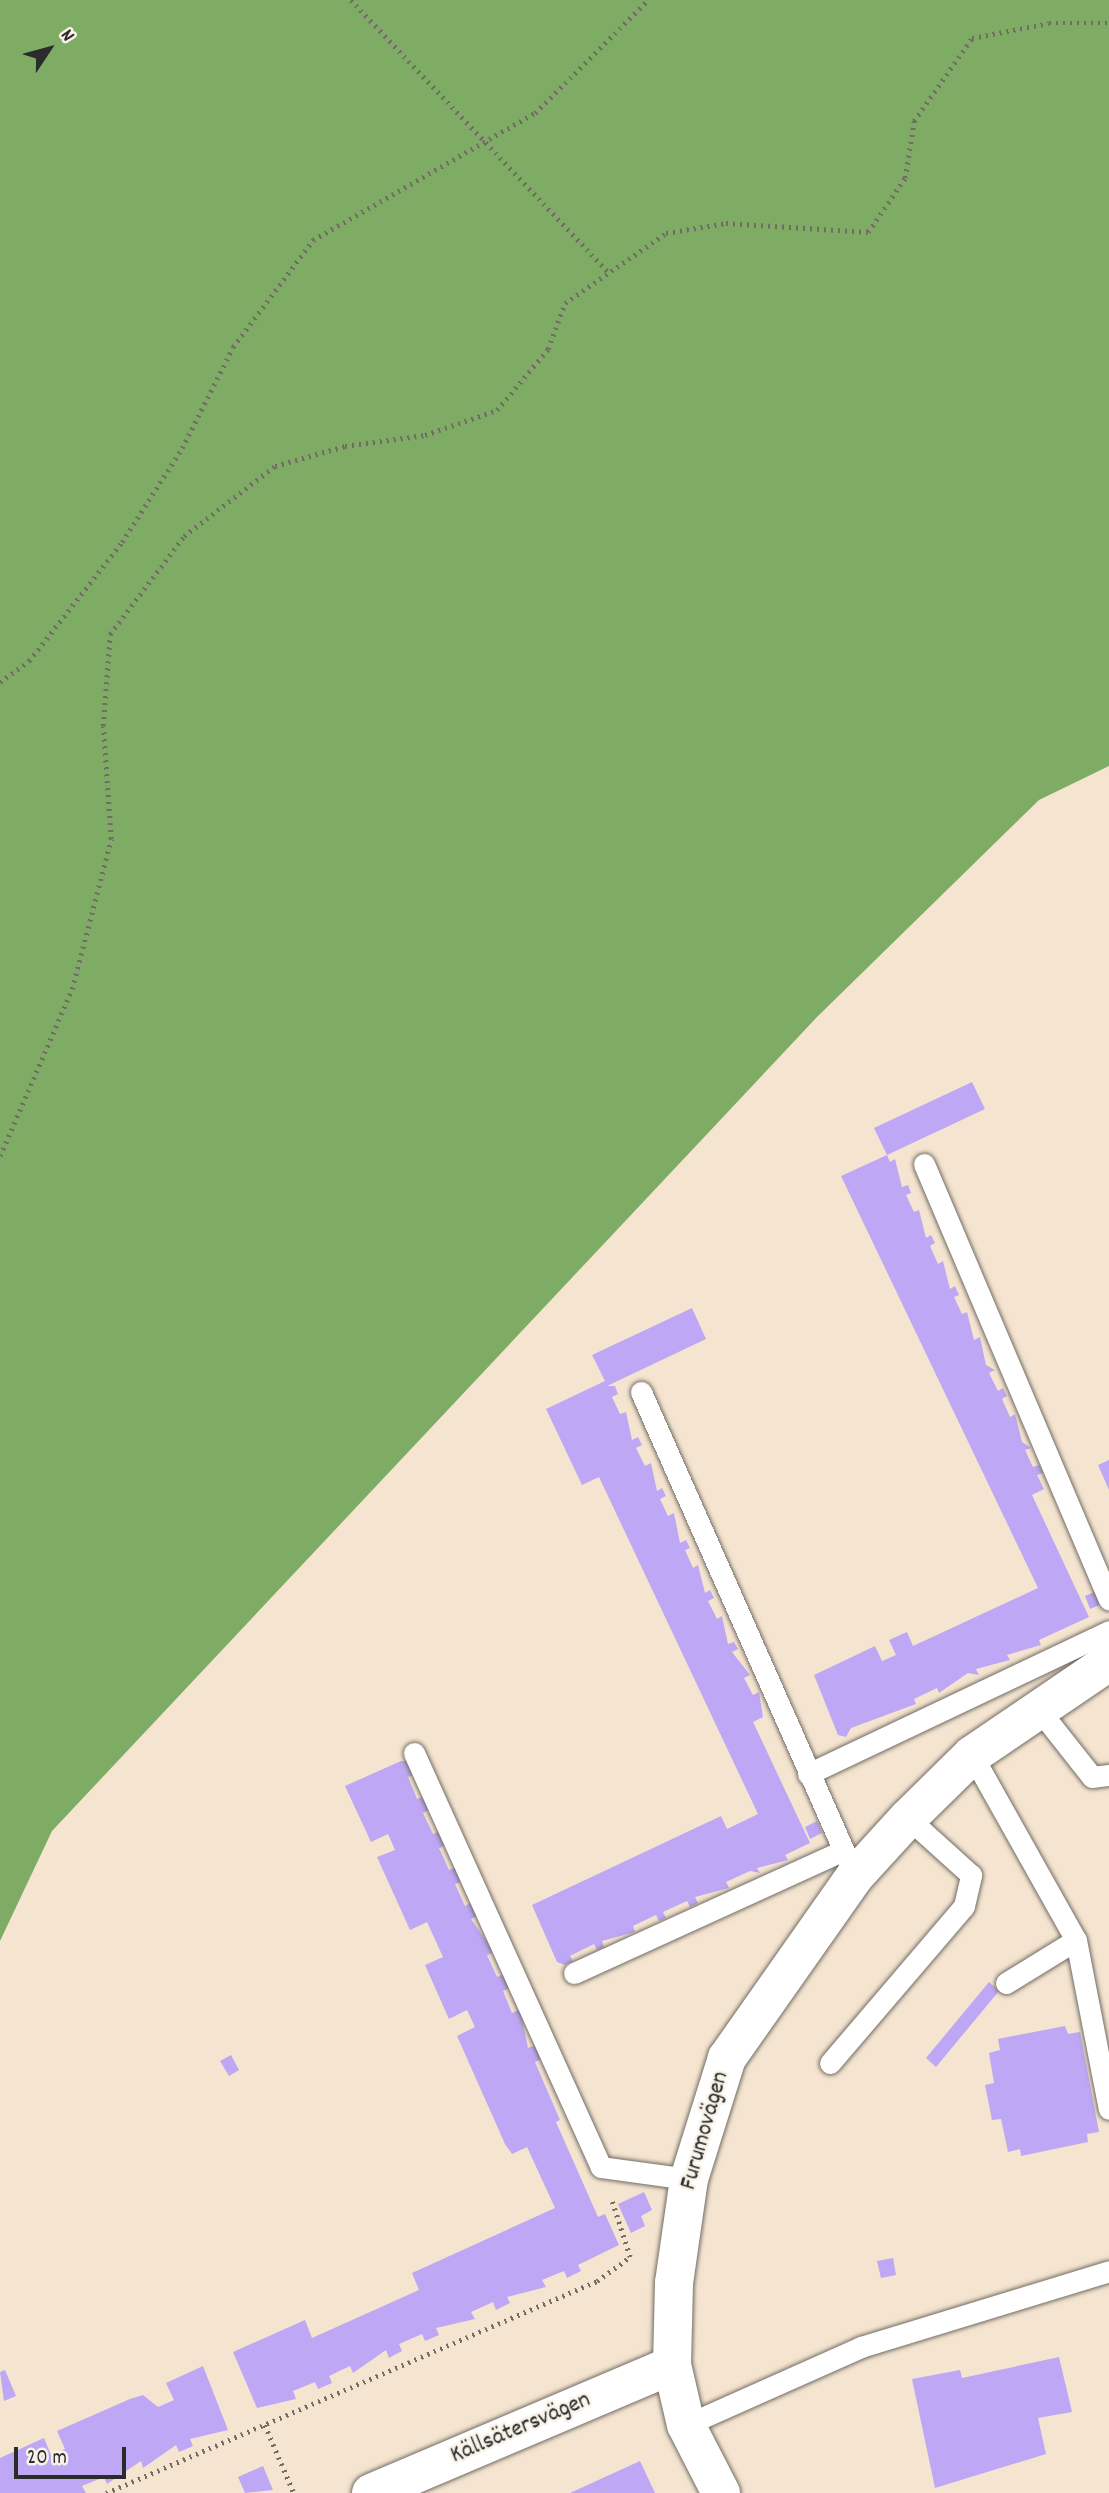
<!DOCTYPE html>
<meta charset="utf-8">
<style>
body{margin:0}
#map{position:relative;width:1109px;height:2493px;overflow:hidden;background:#f5e5d0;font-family:Dekko,sans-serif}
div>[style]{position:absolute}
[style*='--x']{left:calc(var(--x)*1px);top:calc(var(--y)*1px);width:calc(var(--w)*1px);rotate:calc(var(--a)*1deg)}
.forest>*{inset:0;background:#7fac65}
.building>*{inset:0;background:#bea7f4}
.path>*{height:4.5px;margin-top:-2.25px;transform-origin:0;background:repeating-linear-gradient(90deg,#726c65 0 2px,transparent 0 7px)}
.roads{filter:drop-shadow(0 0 2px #726c65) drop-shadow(0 0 2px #726c65)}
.lane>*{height:21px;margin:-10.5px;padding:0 10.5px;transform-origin:10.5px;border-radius:10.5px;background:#fff}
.street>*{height:38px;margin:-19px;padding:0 19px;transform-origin:19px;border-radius:19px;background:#fff}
span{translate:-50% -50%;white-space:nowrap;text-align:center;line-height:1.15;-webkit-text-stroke:5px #f7f3e8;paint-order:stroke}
.street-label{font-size:24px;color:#2b2b2b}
.north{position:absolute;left:14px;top:14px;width:70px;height:70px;-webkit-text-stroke:5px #f7f3e8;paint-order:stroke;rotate:54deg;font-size:19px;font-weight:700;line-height:28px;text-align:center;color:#2b2b2b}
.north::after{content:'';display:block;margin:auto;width:24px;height:32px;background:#2b2b2b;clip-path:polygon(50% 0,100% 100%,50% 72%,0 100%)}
.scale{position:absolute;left:14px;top:2447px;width:112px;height:32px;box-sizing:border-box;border:4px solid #2b2b2b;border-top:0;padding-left:9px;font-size:21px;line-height:24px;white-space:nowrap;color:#2b2b2b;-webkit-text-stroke:5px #f7f3e8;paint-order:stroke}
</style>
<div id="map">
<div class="forest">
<i style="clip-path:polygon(0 0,1109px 0,1109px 766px,1039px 800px,817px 1017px,52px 1831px,0 1941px)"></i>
</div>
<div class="building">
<i style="clip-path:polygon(972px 1082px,985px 1109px,887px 1155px,890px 1162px,895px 1159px,902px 1187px,908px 1185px,911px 1193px,906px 1195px,914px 1212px,919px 1210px,926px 1238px,931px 1235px,935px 1243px,930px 1246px,938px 1264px,943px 1261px,950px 1289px,955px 1286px,959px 1295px,954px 1297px,962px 1314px,967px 1312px,974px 1340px,980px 1337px,986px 1365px,995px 1370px,989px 1373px,998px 1391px,1003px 1388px,1007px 1396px,1002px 1399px,1010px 1417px,1015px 1414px,1022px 1442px,1031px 1448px,1025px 1450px,1033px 1467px,1039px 1465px,1043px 1473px,1037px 1475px,1044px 1489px,1032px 1495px,1089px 1617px,1039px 1640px,1041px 1645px,1007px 1655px,1010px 1660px,976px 1669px,979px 1675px,968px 1673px,939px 1693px,937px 1688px,914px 1699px,916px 1704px,851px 1728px,846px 1737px,838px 1735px,814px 1675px,875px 1646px,882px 1661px,896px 1655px,889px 1640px,907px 1632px,913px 1646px,1038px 1588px,841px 1176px,887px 1155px,874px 1128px)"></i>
<i style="clip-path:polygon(692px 1308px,706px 1339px,607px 1386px,615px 1386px,618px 1394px,612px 1397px,620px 1414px,626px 1412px,632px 1440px,638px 1437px,642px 1445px,636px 1448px,645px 1466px,651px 1463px,657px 1491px,662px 1488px,666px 1496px,660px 1499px,668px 1516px,674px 1513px,680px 1543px,686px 1540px,690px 1548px,685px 1550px,693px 1568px,698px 1565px,705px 1593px,710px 1590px,714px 1598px,708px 1601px,717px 1619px,722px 1616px,728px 1644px,734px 1642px,738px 1649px,732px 1652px,750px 1675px,744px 1678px,753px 1695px,759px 1692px,763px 1717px,753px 1722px,810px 1843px,785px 1855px,788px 1860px,757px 1868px,760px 1873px,750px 1871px,726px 1882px,729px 1888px,695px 1897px,698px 1903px,690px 1907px,687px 1901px,663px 1912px,666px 1918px,659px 1921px,656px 1915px,633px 1926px,635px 1932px,602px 1941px,604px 1947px,597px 1950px,594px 1944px,570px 1956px,573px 1961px,565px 1965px,557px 1962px,532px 1905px,721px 1816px,727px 1829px,758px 1814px,599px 1477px,582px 1485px,546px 1409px,605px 1381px,592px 1355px)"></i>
<i style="clip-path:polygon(1109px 1460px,1109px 1490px,1098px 1465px)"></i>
<i style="clip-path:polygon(1097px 1591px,1102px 1604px,1090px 1609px,1085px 1596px)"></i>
<i style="clip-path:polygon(401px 1761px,408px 1761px,415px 1774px,408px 1777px,417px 1799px,425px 1796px,431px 1809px,423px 1813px,433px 1834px,440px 1831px,447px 1845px,439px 1848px,449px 1870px,456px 1867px,463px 1881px,455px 1884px,465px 1906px,472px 1902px,478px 1916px,471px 1919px,494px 1952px,487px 1955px,497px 1977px,504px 1974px,510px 1988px,503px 1991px,512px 2013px,520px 2009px,528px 2048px,536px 2045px,542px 2059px,535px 2062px,560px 2120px,556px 2122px,598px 2217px,605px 2214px,619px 2245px,578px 2265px,581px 2271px,567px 2278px,564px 2271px,542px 2280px,546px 2287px,507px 2297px,510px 2303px,496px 2310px,493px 2302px,471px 2312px,475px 2319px,436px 2328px,439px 2335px,425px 2341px,422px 2334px,399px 2344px,402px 2351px,389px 2358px,386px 2350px,353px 2373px,350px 2366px,329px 2376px,332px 2383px,318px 2389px,315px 2382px,293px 2391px,296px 2399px,257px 2408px,233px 2352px,305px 2320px,312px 2338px,419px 2290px,412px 2273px,555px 2208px,527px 2147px,512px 2154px,505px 2144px,457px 2036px,475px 2027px,467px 2010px,449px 2019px,425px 1965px,443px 1957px,427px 1922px,410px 1930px,377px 1857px,395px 1850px,388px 1834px,371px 1842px,345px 1786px)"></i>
<i style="clip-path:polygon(817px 1821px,822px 1833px,810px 1839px,805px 1827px)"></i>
<i style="clip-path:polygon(989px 1982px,999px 1991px,936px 2067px,926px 2058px)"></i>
<i style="clip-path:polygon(1065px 2026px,1068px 2034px,1080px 2032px,1099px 2132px,1087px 2134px,1088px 2142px,1021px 2156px,1020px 2149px,1008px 2152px,1001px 2119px,992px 2120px,985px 2085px,994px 2083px,989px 2053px,1000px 2050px,998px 2039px)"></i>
<i style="clip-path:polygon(231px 2055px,239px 2070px,229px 2076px,220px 2061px)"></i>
<i style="clip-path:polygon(644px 2192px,652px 2210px,641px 2216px,645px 2226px,631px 2233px,618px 2204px)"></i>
<i style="clip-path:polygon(893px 2258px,896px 2275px,881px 2278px,877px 2261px)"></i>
<i style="clip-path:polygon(1059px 2357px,1072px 2412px,1038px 2418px,1046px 2454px,935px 2488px,912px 2379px,960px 2370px,962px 2378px)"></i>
<i style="clip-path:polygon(203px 2366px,228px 2430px,190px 2439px,193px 2446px,179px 2452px,176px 2445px,143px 2468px,141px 2461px,107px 2484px,104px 2477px,82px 2486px,86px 2493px,0 2493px,0 2458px,44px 2438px,51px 2455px,65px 2449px,57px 2431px,130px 2399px,143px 2395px,158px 2407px,174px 2400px,166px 2383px)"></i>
<i style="clip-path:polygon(5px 2370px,16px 2396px,4px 2401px,0 2372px)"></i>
<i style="clip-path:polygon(640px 2461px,655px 2493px,570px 2493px)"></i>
<i style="clip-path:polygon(263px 2466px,273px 2490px,245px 2493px,238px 2477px)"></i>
</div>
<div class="path">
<i style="--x:351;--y:0;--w:376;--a:46.6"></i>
<i style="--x:0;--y:682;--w:36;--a:-36"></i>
<i style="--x:29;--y:661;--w:151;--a:-52"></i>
<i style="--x:122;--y:542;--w:112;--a:-57.4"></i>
<i style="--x:182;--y:448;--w:113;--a:-63.2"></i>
<i style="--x:233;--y:347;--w:134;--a:-53.2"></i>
<i style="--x:313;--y:240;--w:256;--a:-29.8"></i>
<i style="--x:535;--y:113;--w:160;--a:-45"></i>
<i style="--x:0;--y:1156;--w:182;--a:-66.7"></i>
<i style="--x:72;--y:989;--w:155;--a:-75.4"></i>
<i style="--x:111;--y:839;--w:113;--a:-94"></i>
<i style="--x:103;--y:726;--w:92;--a:-85.6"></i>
<i style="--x:110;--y:634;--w:123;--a:-52.9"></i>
<i style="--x:184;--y:536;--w:115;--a:-37.6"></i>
<i style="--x:275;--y:466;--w:73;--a:-15.9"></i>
<i style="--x:345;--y:446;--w:81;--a:-7.8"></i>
<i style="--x:425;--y:435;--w:76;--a:-19.1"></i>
<i style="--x:497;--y:410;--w:80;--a:-50.1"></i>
<i style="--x:548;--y:349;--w:49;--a:-69.7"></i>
<i style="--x:565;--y:303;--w:123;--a:-34.7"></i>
<i style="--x:666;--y:233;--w:61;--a:-9.5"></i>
<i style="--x:726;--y:223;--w:142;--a:3.6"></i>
<i style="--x:868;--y:232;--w:65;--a:-55.6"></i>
<i style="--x:905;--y:178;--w:58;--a:-81"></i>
<i style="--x:914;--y:121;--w:101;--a:-55.1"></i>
<i style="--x:972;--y:38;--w:78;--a:-11"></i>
<i style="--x:1049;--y:23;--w:60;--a:0"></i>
<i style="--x:265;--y:2425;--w:74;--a:66.9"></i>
<i style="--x:106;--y:2493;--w:535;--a:-23.35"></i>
<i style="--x:597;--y:2281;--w:41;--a:-36"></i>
<i style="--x:630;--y:2257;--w:62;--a:-107.9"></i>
</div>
<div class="roads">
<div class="lane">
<i style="--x:924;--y:1164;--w:473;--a:67"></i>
<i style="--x:641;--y:1392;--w:529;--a:66.15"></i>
<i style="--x:1036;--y:1706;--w:90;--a:51.7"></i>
<i style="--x:1092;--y:1777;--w:17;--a:-7"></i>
<i style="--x:414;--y:1753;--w:454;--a:65.7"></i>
<i style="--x:601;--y:2167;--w:89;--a:7.8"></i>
<i style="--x:972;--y:1755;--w:212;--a:60.7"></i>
<i style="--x:1076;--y:1940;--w:172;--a:79"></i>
<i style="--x:808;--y:1774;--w:333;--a:-25.4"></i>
<i style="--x:574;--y:1973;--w:291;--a:-24.5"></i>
<i style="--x:1006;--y:1983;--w:82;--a:-31.6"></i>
<i style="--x:830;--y:2063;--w:206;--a:-49.5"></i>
<i style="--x:964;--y:1906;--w:32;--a:-77"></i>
<i style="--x:971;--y:1875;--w:85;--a:-137.9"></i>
<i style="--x:686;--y:2425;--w:192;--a:-24"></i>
<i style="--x:861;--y:2347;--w:259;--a:-17"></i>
</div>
<div class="street">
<i style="--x:371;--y:2493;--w:327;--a:-23"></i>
<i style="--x:721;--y:2493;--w:76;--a:-117.2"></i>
<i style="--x:686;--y:2425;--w:62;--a:-103.1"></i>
<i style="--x:672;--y:2365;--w:82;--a:-88.6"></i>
<i style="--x:674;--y:2283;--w:105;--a:-81.8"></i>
<i style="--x:689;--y:2179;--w:127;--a:-72.6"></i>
<i style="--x:727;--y:2058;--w:223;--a:-54.9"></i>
<i style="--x:855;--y:1876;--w:79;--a:-47.6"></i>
<i style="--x:908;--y:1818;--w:90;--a:-44.5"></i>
<i style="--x:972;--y:1755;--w:166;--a:-34.2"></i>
</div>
</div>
<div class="street-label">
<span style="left:706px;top:2131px;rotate:-74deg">Furumovägen</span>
<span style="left:521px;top:2429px;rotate:-23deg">Källsätersvägen</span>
</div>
<div class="north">N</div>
<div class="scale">20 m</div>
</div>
